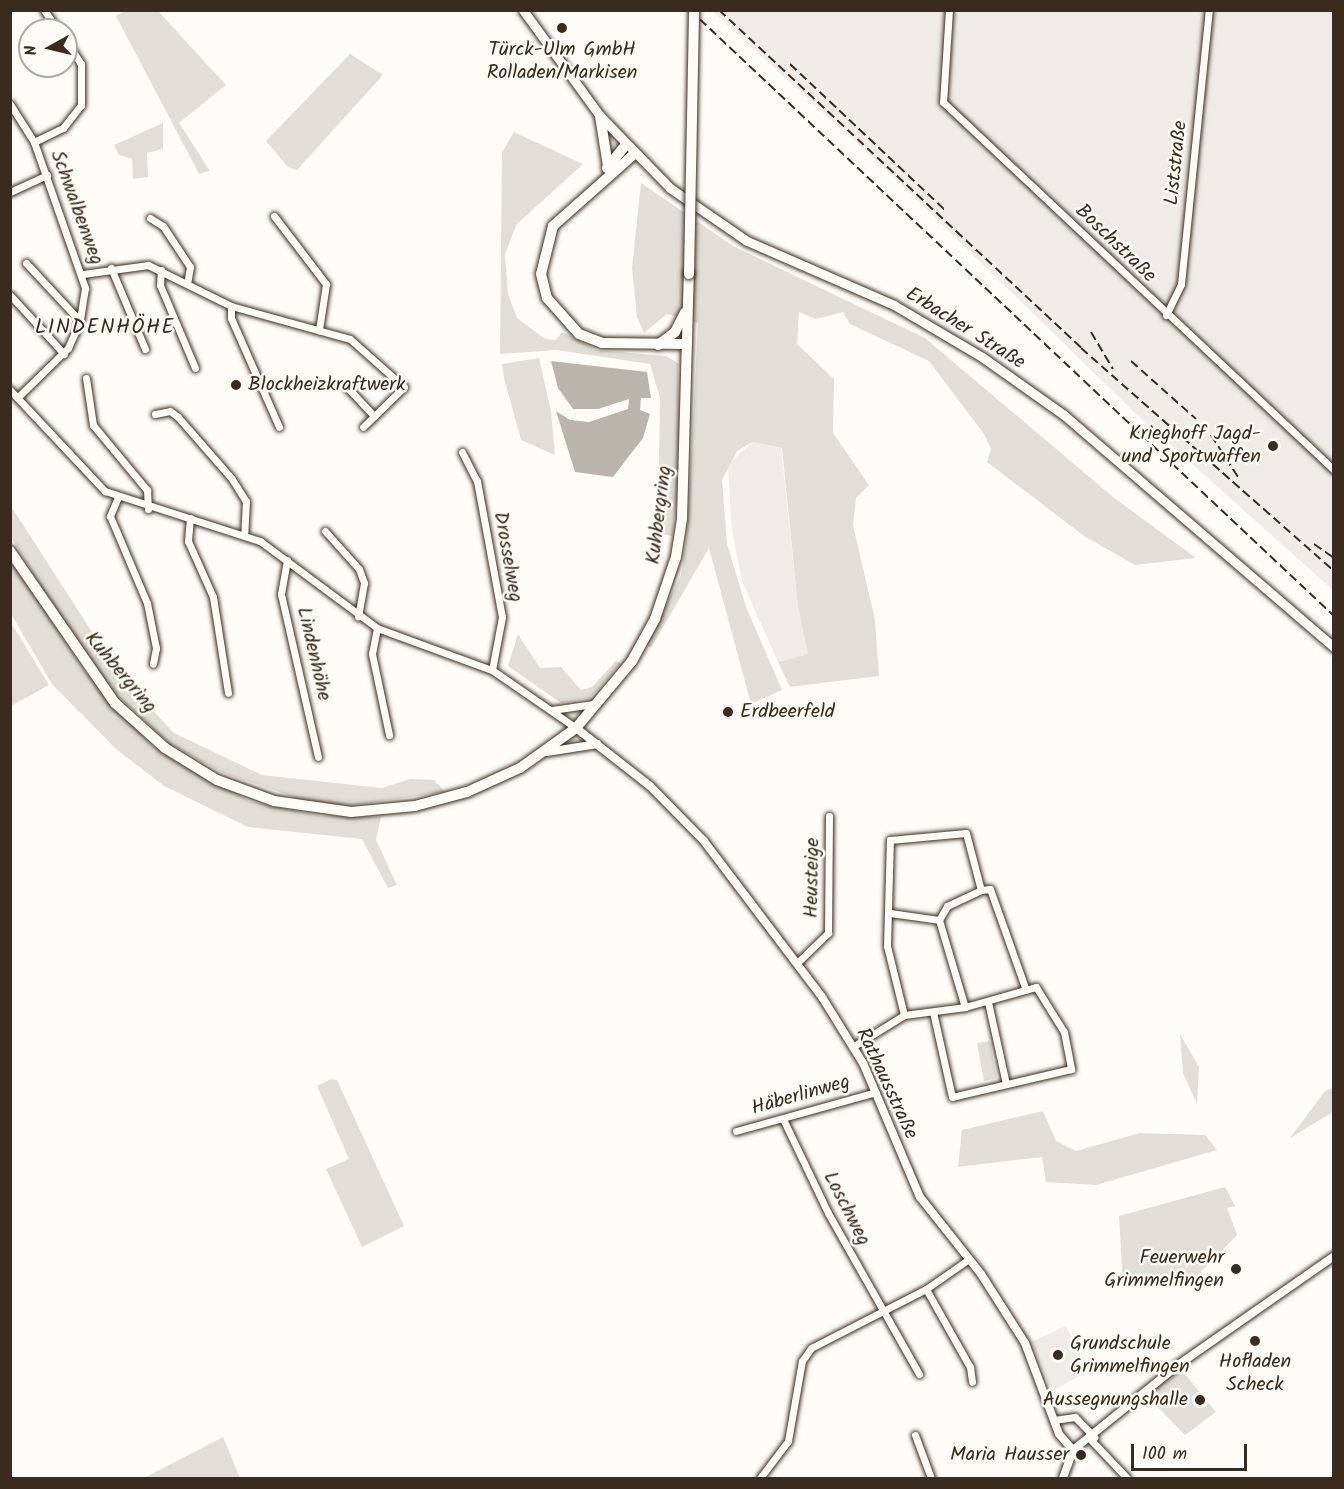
<!DOCTYPE html>
<meta charset="utf-8">
<style>
body{margin:0}
#map{position:relative;width:1344px;height:1489px;overflow:hidden;background:#fdfcf7;font-family:Kalam,sans-serif}
div>[style]{position:absolute}
[style*='--x']{left:calc(var(--x)*1px);top:calc(var(--y)*1px);width:calc(var(--w)*1px);rotate:calc(var(--a)*1deg)}
.built>*{inset:0;background:#efece7}
.green>*{inset:0;background:#e1ded7}
.water>*{inset:0;background:#bbb4ad}
.roads{filter:drop-shadow(0 0 2px #3b2a1e) drop-shadow(0 0 2px #3b2a1e)}
.minor>*{height:7px;margin:-3.5px;padding:0 3.5px;transform-origin:3.5px;border-radius:3.5px;background:#fdfcf7}
.tertiary>*{height:8px;margin:-4px;padding:0 4px;transform-origin:4px;border-radius:4px;background:#fdfcf7}
.secondary>*{height:9px;margin:-4.5px;padding:0 4.5px;transform-origin:4.5px;border-radius:4.5px;background:#fdfcf7}
.primary>*{height:10px;margin:-5px;padding:0 5px;transform-origin:5px;border-radius:5px;background:#fdfcf7}
.rail>*{height:2px;margin-top:-1px;transform-origin:0;background:repeating-linear-gradient(90deg,#3b2a1e 0 9px,transparent 0 13.5px)}
.bridges{filter:drop-shadow(0 0 2px #3b2a1e) drop-shadow(0 0 2px #3b2a1e)}
.primary-bridge>*{height:10px;margin:-5px;padding:0 5px;transform-origin:5px;border-radius:5px;background:#fdfcf7}
.dots>*{width:16px;height:16px;translate:-50% -50%;box-sizing:border-box;border:3px solid #fdfcf7;border-radius:50%}
span{translate:-50% -50%;white-space:nowrap;text-align:center;line-height:1.15;-webkit-text-stroke:5px #fdfcf7;paint-order:stroke}
.poi-label{font-size:20px;color:#3b2a1e}
.left{translate:0 -50%;text-align:left}
.right{translate:-100% -50%;text-align:right}
.street-label{font-size:20px;color:#3b2a1e}
.neighbourhood-label{font-size:21px;color:#3b2a1e;letter-spacing:1.5px}
.frame{position:absolute;inset:0;border:12px solid #3b2a1e;pointer-events:none}
.north{position:absolute;left:18px;top:18px;width:60px;height:60px;box-sizing:border-box;background:#fdfcf7;border:2px solid #afa8a0;border-radius:50%;rotate:262deg;font-size:16px;font-weight:700;line-height:24px;text-align:center;color:#3b2a1e}
.north::after{content:'';display:block;margin:auto;width:21px;height:27px;background:#3b2a1e;clip-path:polygon(50% 0,100% 100%,50% 72%,0 100%)}
.scale{position:absolute;left:1131px;top:1444px;width:116px;height:27px;box-sizing:border-box;border:3px solid #3b2a1e;border-top:0;padding-left:8px;font-size:18px;line-height:21px;white-space:nowrap;color:#3b2a1e;-webkit-text-stroke:4px #fdfcf7;paint-order:stroke}
</style>
<div id="map">
<div class="built">
<i style="clip-path:polygon(712px 11px,1333px 11px,1333px 590px,1135px 413px,883px 167px)"></i>
<i style="clip-path:polygon(752px 442px,781px 448px,798px 607px,809px 654px,778px 662px,742px 581px,732px 531px,728px 465px)"></i>
<i style="clip-path:polygon(1066px 1326px,1088px 1371px,1052px 1391px,1031px 1342px)"></i>
</div>
<div class="green">
<i style="clip-path:polygon(125px 11px,158px 11px,226px 85px,179px 123px,210px 171px,199px 174px,116px 16px)"></i>
<i style="clip-path:polygon(350px 54px,383px 75px,297px 170px,288px 167px,266px 141px)"></i>
<i style="clip-path:polygon(163px 123px,163px 149px,147px 153px,148px 177px,133px 179px,132px 159px,119px 155px,114px 145px)"></i>
<i style="clip-path:polygon(514px 132px,583px 164px,516px 225px,505px 255px,508px 294px,517px 318px,545px 339px,555px 340px,563px 332px,596px 350px,666px 356px,678px 363px,680px 470px,672px 536px,658px 533px,660px 398px,650px 364px,556px 350px,500px 354px,502px 152px)"></i>
<i style="clip-path:polygon(641px 183px,733px 246px,925px 338px,1113px 497px,1196px 558px,1135px 565px,1084px 536px,987px 462px,991px 449px,984px 434px,929px 361px,850px 324px,843px 312px,816px 319px,799px 312px,797px 344px,834px 379px,833px 433px,869px 485px,856px 498px,853px 525px,875px 620px,879px 676px,790px 687px,778px 662px,808px 654px,798px 607px,782px 448px,752px 442px,737px 451px,722px 480px,727px 544px,746px 607px,782px 690px,751px 704px,709px 548px,651px 648px,647px 645px,681px 575px,687px 537px,698px 323px,667px 314px,644px 333px,637px 317px,632px 268px)"></i>
<i style="clip-path:polygon(539px 358px,551px 411px,555px 455px,521px 440px,504px 378px,502px 364px)"></i>
<i style="clip-path:polygon(11px 506px,119px 674px,174px 733px,262px 775px,382px 788px,410px 779px,434px 780px,445px 792px,347px 806px,311px 803px,223px 773px,170px 744px,117px 695px,71px 636px,11px 537px)"></i>
<i style="clip-path:polygon(11px 558px,85px 672px,151px 745px,249px 801px,321px 816px,381px 817px,376px 840px,397px 885px,388px 888px,362px 839px,248px 827px,164px 786px,116px 749px,52px 684px,11px 614px)"></i>
<i style="clip-path:polygon(10px 621px,49px 685px,11px 706px,10px 706px)"></i>
<i style="clip-path:polygon(518px 634px,540px 668px,561px 667px,581px 690px,592px 687px,616px 661px,621px 663px,590px 698px,561px 703px,508px 666px)"></i>
<i style="clip-path:polygon(1180px 1034px,1199px 1067px,1197px 1104px,1183px 1073px)"></i>
<i style="clip-path:polygon(990px 1041px,997px 1078px,984px 1081px,977px 1043px)"></i>
<i style="clip-path:polygon(331px 1079px,337px 1080px,404px 1226px,362px 1247px,326px 1169px,349px 1159px,317px 1086px)"></i>
<i style="clip-path:polygon(1333px 1088px,1333px 1112px,1290px 1138px,1325px 1091px)"></i>
<i style="clip-path:polygon(1043px 1111px,1056px 1141px,1076px 1151px,1140px 1133px,1205px 1135px,1217px 1150px,1096px 1185px,1046px 1182px,1042px 1157px,958px 1167px,962px 1130px)"></i>
<i style="clip-path:polygon(1225px 1187px,1235px 1206px,1227px 1208px,1237px 1235px,1196px 1277px,1180px 1285px,1123px 1284px,1119px 1216px)"></i>
<i style="clip-path:polygon(1180px 1368px,1216px 1412px,1185px 1435px,1146px 1395px)"></i>
<i style="clip-path:polygon(223px 1437px,240px 1478px,144px 1478px,173px 1463px)"></i>
</div>
<div class="water">
<i style="clip-path:polygon(551px 361px,647px 372px,651px 398px,641px 398px,640px 410px,650px 414px,643px 438px,613px 477px,575px 472px,556px 411px,570px 420px,589px 422px,628px 409px,629px 399px,598px 409px,573px 409px,558px 388px)"></i>
</div>
<div class="roads">
<div class="minor">
<i style="--x:44;--y:10;--w:24;--a:55"></i>
<i style="--x:949;--y:10;--w:92;--a:93.7"></i>
<i style="--x:943;--y:102;--w:537;--a:43.26"></i>
<i style="--x:10;--y:104;--w:45;--a:57.7"></i>
<i style="--x:34;--y:142;--w:155;--a:70.7"></i>
<i style="--x:85;--y:288;--w:33;--a:99"></i>
<i style="--x:80;--y:321;--w:30;--a:114"></i>
<i style="--x:68;--y:348;--w:70;--a:135.6"></i>
<i style="--x:34;--y:142;--w:32;--a:-26"></i>
<i style="--x:63;--y:128;--w:29;--a:-52"></i>
<i style="--x:81;--y:105;--w:41;--a:-90"></i>
<i style="--x:81;--y:64;--w:27;--a:-123"></i>
<i style="--x:10;--y:192;--w:41;--a:-24.7"></i>
<i style="--x:274;--y:216;--w:86;--a:52.6"></i>
<i style="--x:326;--y:284;--w:47;--a:98.7"></i>
<i style="--x:150;--y:218;--w:15;--a:32"></i>
<i style="--x:163;--y:226;--w:49;--a:56.6"></i>
<i style="--x:190;--y:267;--w:17;--a:100"></i>
<i style="--x:26;--y:263;--w:79;--a:47"></i>
<i style="--x:111;--y:268;--w:88;--a:67.2"></i>
<i style="--x:161;--y:270;--w:15;--a:94"></i>
<i style="--x:160;--y:285;--w:90;--a:67.1"></i>
<i style="--x:83;--y:274;--w:66;--a:-7.9"></i>
<i style="--x:148;--y:265;--w:93;--a:26.3"></i>
<i style="--x:231;--y:306;--w:123;--a:15.5"></i>
<i style="--x:350;--y:339;--w:72;--a:41.6"></i>
<i style="--x:404;--y:387;--w:57;--a:135.7"></i>
<i style="--x:10;--y:295;--w:80;--a:47.5"></i>
<i style="--x:231;--y:306;--w:12;--a:90"></i>
<i style="--x:231;--y:318;--w:119;--a:66.2"></i>
<i style="--x:1166;--y:315;--w:34;--a:-64"></i>
<i style="--x:1181;--y:284;--w:275;--a:-84.2"></i>
<i style="--x:86;--y:378;--w:48;--a:81.5"></i>
<i style="--x:93;--y:425;--w:85;--a:50.3"></i>
<i style="--x:147;--y:490;--w:19;--a:87"></i>
<i style="--x:346;--y:386;--w:41;--a:47"></i>
<i style="--x:10;--y:390;--w:139;--a:46.8"></i>
<i style="--x:105;--y:491;--w:163;--a:17.9"></i>
<i style="--x:260;--y:541;--w:146;--a:36.6"></i>
<i style="--x:377;--y:628;--w:122;--a:20.1"></i>
<i style="--x:492;--y:670;--w:102;--a:34.6"></i>
<i style="--x:155;--y:414;--w:15;--a:-11"></i>
<i style="--x:170;--y:411;--w:10;--a:37"></i>
<i style="--x:178;--y:417;--w:82;--a:48.9"></i>
<i style="--x:232;--y:479;--w:26;--a:58"></i>
<i style="--x:246;--y:501;--w:33;--a:93"></i>
<i style="--x:462;--y:452;--w:33;--a:63"></i>
<i style="--x:477;--y:481;--w:138;--a:79.6"></i>
<i style="--x:502;--y:617;--w:54;--a:100.7"></i>
<i style="--x:118;--y:497;--w:21;--a:113"></i>
<i style="--x:110;--y:516;--w:95;--a:67"></i>
<i style="--x:147;--y:603;--w:46;--a:78.7"></i>
<i style="--x:156;--y:648;--w:16;--a:101"></i>
<i style="--x:190;--y:518;--w:23;--a:95"></i>
<i style="--x:188;--y:541;--w:61;--a:65.9"></i>
<i style="--x:213;--y:597;--w:97;--a:81.1"></i>
<i style="--x:325;--y:531;--w:51;--a:48.2"></i>
<i style="--x:359;--y:569;--w:15;--a:70"></i>
<i style="--x:364;--y:583;--w:34;--a:100"></i>
<i style="--x:287;--y:560;--w:35;--a:100"></i>
<i style="--x:281;--y:594;--w:167;--a:77.2"></i>
<i style="--x:377;--y:628;--w:26;--a:101"></i>
<i style="--x:372;--y:654;--w:83;--a:78.1"></i>
<i style="--x:552;--y:710;--w:42;--a:-8.1"></i>
<i style="--x:890;--y:913;--w:49;--a:8.1"></i>
<i style="--x:939;--y:920;--w:16;--a:-60"></i>
<i style="--x:947;--y:906;--w:38;--a:-25"></i>
<i style="--x:939;--y:920;--w:91;--a:73.4"></i>
<i style="--x:798;--y:962;--w:42;--a:-44"></i>
<i style="--x:828;--y:933;--w:117;--a:-89.5"></i>
<i style="--x:988;--y:1002;--w:84;--a:77.6"></i>
<i style="--x:904;--y:1015;--w:71;--a:-103.8"></i>
<i style="--x:887;--y:946;--w:106;--a:-88.4"></i>
<i style="--x:890;--y:840;--w:76;--a:-5.3"></i>
<i style="--x:966;--y:833;--w:59;--a:75.3"></i>
<i style="--x:981;--y:890;--w:9;--a:-6"></i>
<i style="--x:990;--y:889;--w:107;--a:70.4"></i>
<i style="--x:854;--y:1046;--w:59;--a:-31.8"></i>
<i style="--x:904;--y:1015;--w:62;--a:-7.5"></i>
<i style="--x:965;--y:1007;--w:74;--a:-15.7"></i>
<i style="--x:1036;--y:987;--w:53;--a:58.1"></i>
<i style="--x:1064;--y:1032;--w:38;--a:79"></i>
<i style="--x:1071;--y:1069;--w:122;--a:166.8"></i>
<i style="--x:952;--y:1097;--w:87;--a:-102.6"></i>
<i style="--x:783;--y:1119;--w:104;--a:64.4"></i>
<i style="--x:828;--y:1213;--w:185;--a:60.5"></i>
<i style="--x:736;--y:1131;--w:145;--a:-15.6"></i>
<i style="--x:926;--y:1289;--w:90;--a:60.6"></i>
<i style="--x:970;--y:1367;--w:15;--a:82"></i>
<i style="--x:1054;--y:1420;--w:21;--a:-8"></i>
<i style="--x:1075;--y:1417;--w:28;--a:46"></i>
<i style="--x:915;--y:1435;--w:46;--a:69.6"></i>
<i style="--x:1091;--y:1440;--w:52;--a:46.5"></i>
<i style="--x:760;--y:1478;--w:46;--a:-52.9"></i>
<i style="--x:788;--y:1441;--w:81;--a:-80.1"></i>
<i style="--x:802;--y:1361;--w:16;--a:-55"></i>
<i style="--x:811;--y:1348;--w:129;--a:-27.2"></i>
<i style="--x:926;--y:1289;--w:52;--a:-34.9"></i>
</div>
<div class="tertiary">
<i style="--x:576;--y:728;--w:94;--a:38.1"></i>
<i style="--x:650;--y:786;--w:77;--a:45.5"></i>
<i style="--x:704;--y:841;--w:196;--a:52.9"></i>
<i style="--x:822;--y:997;--w:78;--a:58.2"></i>
<i style="--x:863;--y:1063;--w:146;--a:67"></i>
<i style="--x:920;--y:1197;--w:98;--a:51.6"></i>
<i style="--x:981;--y:1274;--w:82;--a:57.5"></i>
<i style="--x:1025;--y:1343;--w:97;--a:69.5"></i>
<i style="--x:1059;--y:1434;--w:21;--a:49"></i>
<i style="--x:547;--y:752;--w:51;--a:-9.1"></i>
<i style="--x:1073;--y:1450;--w:135;--a:-39"></i>
<i style="--x:1178;--y:1365;--w:190;--a:-34.9"></i>
<i style="--x:1063;--y:1478;--w:30;--a:-70"></i>
</div>
<div class="secondary">
<i style="--x:523;--y:10;--w:131;--a:54"></i>
<i style="--x:600;--y:116;--w:100;--a:45.8"></i>
<i style="--x:670;--y:188;--w:93;--a:34.5"></i>
<i style="--x:747;--y:241;--w:160;--a:23.5"></i>
<i style="--x:894;--y:305;--w:102;--a:30.6"></i>
<i style="--x:982;--y:357;--w:100;--a:35.3"></i>
<i style="--x:1064;--y:415;--w:356;--a:40.7"></i>
</div>
<div class="primary">
<i style="--x:600;--y:116;--w:51;--a:80.9"></i>
<i style="--x:633;--y:155;--w:107;--a:138.4"></i>
<i style="--x:553;--y:226;--w:49;--a:104"></i>
<i style="--x:541;--y:274;--w:25;--a:76"></i>
<i style="--x:547;--y:298;--w:48;--a:48.4"></i>
<i style="--x:579;--y:334;--w:25;--a:21"></i>
<i style="--x:602;--y:343;--w:85;--a:0.7"></i>
<i style="--x:607;--y:168;--w:28;--a:-51"></i>
<i style="--x:658;--y:345;--w:21;--a:-37"></i>
<i style="--x:675;--y:332;--w:22;--a:-63"></i>
<i style="--x:10;--y:551;--w:185;--a:55.4"></i>
<i style="--x:115;--y:703;--w:67;--a:42"></i>
<i style="--x:165;--y:748;--w:61;--a:31.6"></i>
<i style="--x:217;--y:780;--w:61;--a:20.2"></i>
<i style="--x:274;--y:801;--w:78;--a:8.1"></i>
<i style="--x:351;--y:812;--w:64;--a:-5.4"></i>
<i style="--x:415;--y:806;--w:54;--a:-15.1"></i>
<i style="--x:467;--y:792;--w:58;--a:-24.4"></i>
<i style="--x:520;--y:768;--w:69;--a:-35.5"></i>
<i style="--x:576;--y:728;--w:87;--a:-50.1"></i>
<i style="--x:632;--y:661;--w:48;--a:-61.3"></i>
<i style="--x:655;--y:619;--w:65;--a:-71.3"></i>
<i style="--x:676;--y:557;--w:39;--a:-81"></i>
<i style="--x:682;--y:518;--w:244;--a:-88.4"></i>
</div>
</div>
<div class="rail">
<i style="--x:690;--y:10;--w:884;--a:43.26"></i>
<i style="--x:719;--y:10;--w:495;--a:43"></i>
<i style="--x:1081;--y:348;--w:337;--a:41.4"></i>
<i style="--x:790;--y:64;--w:216;--a:43.3"></i>
<i style="--x:1091;--y:332;--w:43;--a:59.3"></i>
<i style="--x:1131;--y:361;--w:87;--a:41.7"></i>
<i style="--x:1211;--y:435;--w:50;--a:57.3"></i>
<i style="--x:1314;--y:544;--w:24;--a:35"></i>
</div>
<div class="bridges">
<div class="primary-bridge">
<i style="--x:689;--y:274;--w:264;--a:-88.9"></i>
</div>
</div>
<div class="dots">
<i style="left:562px;top:28px;background:#3b2a1e"></i>
<i style="left:236px;top:385px;background:#3b2a1e"></i>
<i style="left:1273px;top:446px;background:#3b2a1e"></i>
<i style="left:728px;top:712px;background:#3b2a1e"></i>
<i style="left:1236px;top:1269px;background:#3b2a1e"></i>
<i style="left:1255px;top:1341px;background:#3b2a1e"></i>
<i style="left:1058px;top:1355px;background:#3b2a1e"></i>
<i style="left:1200px;top:1400px;background:#3b2a1e"></i>
<i style="left:1081px;top:1455px;background:#3b2a1e"></i>
</div>
<div class="poi-label">
<span style="left:562px;top:62px">Türck-Ulm GmbH<br>Rolladen/Markisen</span>
<span class="left" style="left:248px;top:385px">Blockheizkraftwerk</span>
<span class="right" style="left:1261px;top:446px">Krieghoff Jagd-<br>und Sportwaffen</span>
<span class="left" style="left:740px;top:712px">Erdbeerfeld</span>
<span class="right" style="left:1224px;top:1270px">Feuerwehr<br>Grimmelfingen</span>
<span class="left" style="left:1070px;top:1356px">Grundschule<br>Grimmelfingen</span>
<span style="left:1255px;top:1374px">Hofladen<br>Scheck</span>
<span class="right" style="left:1188px;top:1400px">Aussegnungshalle</span>
<span class="right" style="left:1069px;top:1455px">Maria Hausser</span>
</div>
<div class="street-label">
<span style="left:1177px;top:163px;rotate:-84deg">Liststraße</span>
<span style="left:76px;top:208px;rotate:70deg">Schwalbenweg</span>
<span style="left:1115px;top:244px;rotate:44deg">Boschstraße</span>
<span style="left:965px;top:329px;rotate:32deg">Erbacher Straße</span>
<span style="left:660px;top:515px;rotate:-83deg">Kuhbergring</span>
<span style="left:507px;top:557px;rotate:80deg">Drosselweg</span>
<span style="left:313px;top:654px;rotate:77deg">Lindenhöhe</span>
<span style="left:120px;top:673px;rotate:50deg">Kuhbergring</span>
<span style="left:813px;top:878px;rotate:-89deg">Heusteige</span>
<span style="left:886px;top:1084px;rotate:65deg">Rathausstraße</span>
<span style="left:801px;top:1096px;rotate:-16deg">Häberlinweg</span>
<span style="left:846px;top:1209px;rotate:63deg">Loschweg</span>
</div>
<div class="neighbourhood-label">
<span style="left:105px;top:328px">LINDENHÖHE</span>
</div>
<div class="frame"></div>
<div class="north">N</div>
<div class="scale">100 m</div>
</div>
